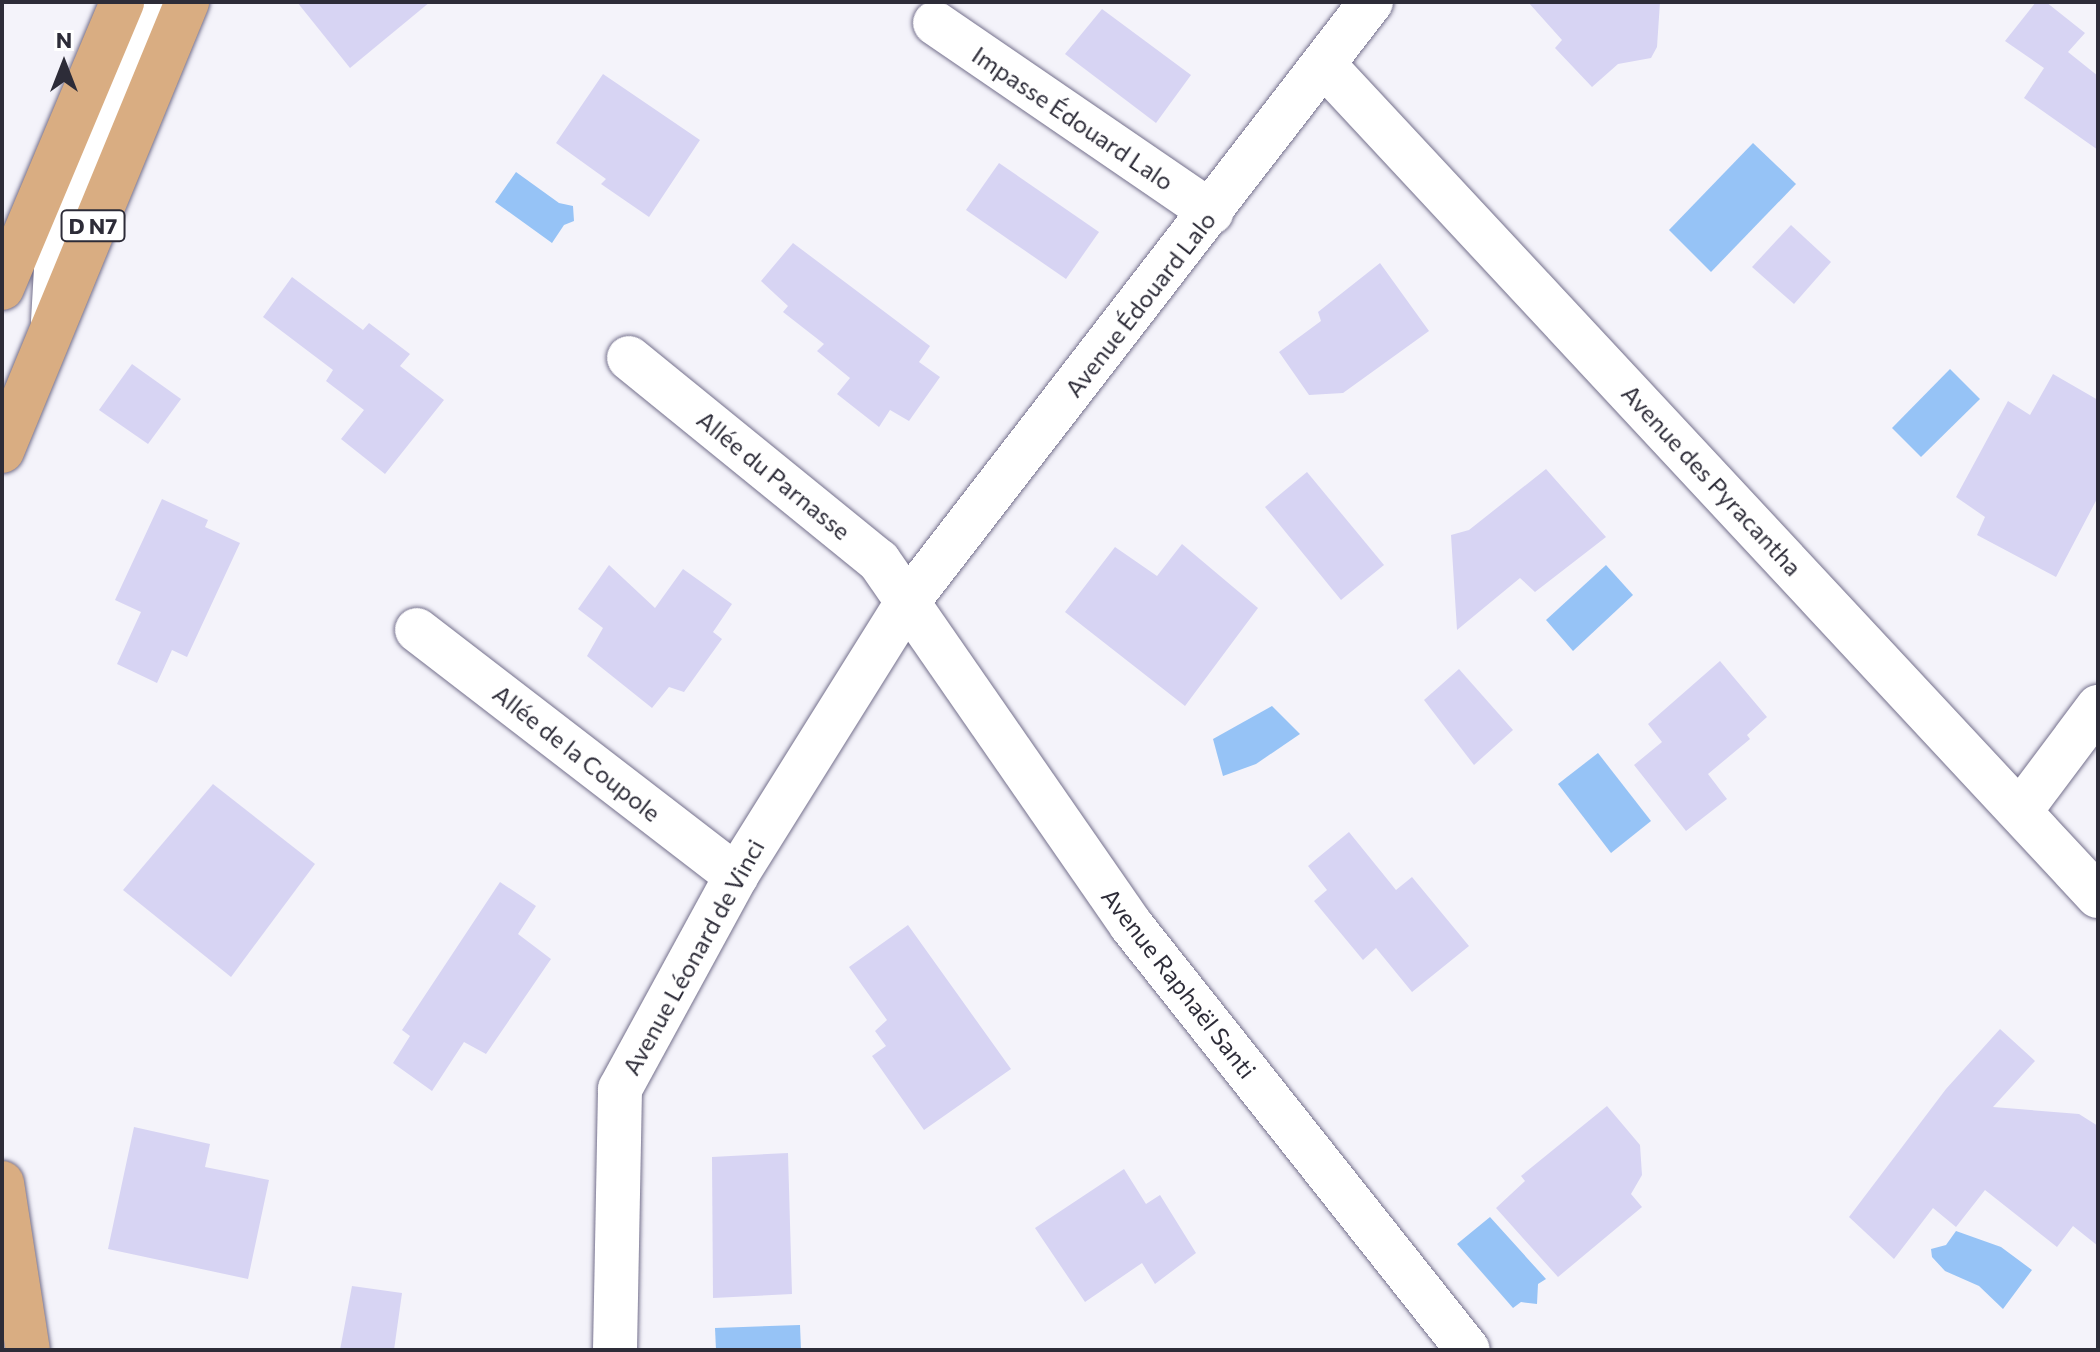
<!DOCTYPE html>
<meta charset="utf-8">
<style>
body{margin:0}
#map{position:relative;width:2100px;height:1352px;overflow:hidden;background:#f4f3fa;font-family:Commissioner,sans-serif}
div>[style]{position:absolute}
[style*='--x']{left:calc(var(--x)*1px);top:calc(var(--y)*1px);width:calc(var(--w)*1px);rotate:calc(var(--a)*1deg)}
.water>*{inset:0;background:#96c3f6}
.building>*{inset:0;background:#d7d4f3}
.roads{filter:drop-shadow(0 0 2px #74708c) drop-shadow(0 0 2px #74708c)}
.street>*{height:44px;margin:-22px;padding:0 22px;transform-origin:22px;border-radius:22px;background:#fff}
.primary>*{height:44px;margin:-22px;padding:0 22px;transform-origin:22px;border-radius:22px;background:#d9ad82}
span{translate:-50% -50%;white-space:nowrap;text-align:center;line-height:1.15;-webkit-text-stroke:6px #fff;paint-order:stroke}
.shield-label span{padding:2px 6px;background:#fff;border:2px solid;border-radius:6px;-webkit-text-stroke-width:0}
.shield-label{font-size:22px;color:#2d2c38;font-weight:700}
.street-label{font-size:24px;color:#2d2c38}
.frame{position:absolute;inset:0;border:4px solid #2d2c38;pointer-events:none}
.north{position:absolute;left:24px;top:24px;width:80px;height:80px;-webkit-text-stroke:6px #fff;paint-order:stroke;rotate:0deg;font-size:22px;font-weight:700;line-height:32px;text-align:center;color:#2d2c38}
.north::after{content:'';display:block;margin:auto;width:28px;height:36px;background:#2d2c38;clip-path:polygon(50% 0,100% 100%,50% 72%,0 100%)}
</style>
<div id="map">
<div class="water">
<i style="clip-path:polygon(1753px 143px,1796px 184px,1711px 272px,1669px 230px)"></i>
<i style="clip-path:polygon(516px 172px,559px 203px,573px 206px,574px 221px,564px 225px,552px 243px,495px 202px)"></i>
<i style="clip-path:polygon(1950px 369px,1980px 399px,1921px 457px,1892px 428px)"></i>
<i style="clip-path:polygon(1606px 565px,1633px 595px,1573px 651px,1546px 620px)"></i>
<i style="clip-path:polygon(1272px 706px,1300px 734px,1256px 764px,1223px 776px,1213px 739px)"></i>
<i style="clip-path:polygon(1598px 753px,1651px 821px,1611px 853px,1558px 784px)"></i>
<i style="clip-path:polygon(1490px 1217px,1546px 1279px,1538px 1284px,1537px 1304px,1521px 1302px,1513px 1308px,1457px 1244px)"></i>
<i style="clip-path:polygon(1956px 1231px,2001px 1247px,2032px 1270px,2003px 1309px,1979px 1286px,1945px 1271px,1932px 1257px,1931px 1249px,1946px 1245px)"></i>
<i style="clip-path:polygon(800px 1325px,801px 1350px,716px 1350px,715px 1328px)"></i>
</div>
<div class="building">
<i style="clip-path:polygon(297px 2px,430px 2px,350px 68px)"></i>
<i style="clip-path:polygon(1528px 2px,1660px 2px,1657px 47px,1651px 58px,1618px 64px,1592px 87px,1555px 48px,1562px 40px)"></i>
<i style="clip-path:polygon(2036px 2px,2046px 2px,2085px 33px,2068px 52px,2098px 76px,2098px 150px,2024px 98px,2044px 68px,2005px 41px)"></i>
<i style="clip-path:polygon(1102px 9px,1191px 75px,1156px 123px,1065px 54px)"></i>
<i style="clip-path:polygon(603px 74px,700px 140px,649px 217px,601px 184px,606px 179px,556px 143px)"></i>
<i style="clip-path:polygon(999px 163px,1099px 232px,1066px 279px,966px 210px)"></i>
<i style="clip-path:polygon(1791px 225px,1831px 262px,1794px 304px,1752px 267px)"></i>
<i style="clip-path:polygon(793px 243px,930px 346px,919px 362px,940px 377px,909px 421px,890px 410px,879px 427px,837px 394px,850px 378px,817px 351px,824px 344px,783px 312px,788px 306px,761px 281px)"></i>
<i style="clip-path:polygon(1380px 263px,1429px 331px,1343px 393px,1309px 395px,1279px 352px,1321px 321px,1318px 312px)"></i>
<i style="clip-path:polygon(292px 277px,363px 330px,369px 323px,410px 354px,400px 366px,444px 400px,385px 474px,341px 439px,364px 410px,326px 381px,333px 370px,263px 317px)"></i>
<i style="clip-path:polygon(132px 364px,181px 399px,148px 444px,99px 410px)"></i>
<i style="clip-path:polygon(2053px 374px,2098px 400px,2098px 497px,2056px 577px,1977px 535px,1985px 517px,1956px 497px,2008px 401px,2030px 415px)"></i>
<i style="clip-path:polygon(1546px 469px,1606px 537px,1535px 592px,1520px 578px,1457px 630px,1451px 535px,1469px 530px)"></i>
<i style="clip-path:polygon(1307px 472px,1384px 565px,1341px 600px,1265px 507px)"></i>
<i style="clip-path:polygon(162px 499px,208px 520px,205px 527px,240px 543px,187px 657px,172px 650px,157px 683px,117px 664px,141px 612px,115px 600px)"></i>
<i style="clip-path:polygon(1182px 544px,1258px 608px,1185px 706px,1065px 612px,1115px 547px,1157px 576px)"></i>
<i style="clip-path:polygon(609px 565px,655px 608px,683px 569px,732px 604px,713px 632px,722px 639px,684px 692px,669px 687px,652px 708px,587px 656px,603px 628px,578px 609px)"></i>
<i style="clip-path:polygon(1720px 661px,1767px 717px,1747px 735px,1750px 739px,1708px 774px,1727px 799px,1686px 831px,1634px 765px,1662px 742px,1648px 724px)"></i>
<i style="clip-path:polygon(1459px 669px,1513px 730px,1474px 765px,1424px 700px)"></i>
<i style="clip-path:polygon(213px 784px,315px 864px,231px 977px,123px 890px)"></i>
<i style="clip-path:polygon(1349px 832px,1396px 890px,1412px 877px,1469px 946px,1412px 992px,1376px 948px,1363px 960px,1314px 901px,1327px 890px,1308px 866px)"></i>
<i style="clip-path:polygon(500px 882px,536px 906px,518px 934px,551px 959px,486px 1054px,464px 1042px,432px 1091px,393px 1063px,410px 1036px,402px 1030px)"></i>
<i style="clip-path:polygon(908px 925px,1011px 1069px,924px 1130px,872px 1056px,886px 1046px,875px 1031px,887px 1020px,849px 967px)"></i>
<i style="clip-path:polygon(2000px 1029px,2035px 1061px,1993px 1107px,2079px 1114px,2098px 1126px,2098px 1246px,2073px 1226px,2057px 1247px,1985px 1190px,1956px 1227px,1933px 1208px,1894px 1259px,1849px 1217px,1946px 1089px)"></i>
<i style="clip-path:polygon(1607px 1106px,1640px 1145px,1642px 1175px,1631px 1194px,1642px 1207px,1558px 1277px,1496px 1208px,1525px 1181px,1521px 1176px)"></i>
<i style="clip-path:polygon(134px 1127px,210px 1144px,205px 1167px,269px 1180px,248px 1279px,108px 1249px)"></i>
<i style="clip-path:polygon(788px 1153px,792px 1294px,713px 1298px,712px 1157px)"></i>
<i style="clip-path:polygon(1124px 1169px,1146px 1204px,1160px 1195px,1196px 1253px,1155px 1284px,1142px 1263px,1085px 1302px,1035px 1228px)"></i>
<i style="clip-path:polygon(352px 1286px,402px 1293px,394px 1350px,340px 1350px)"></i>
</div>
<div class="roads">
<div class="street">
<i style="--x:935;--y:23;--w:335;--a:34.4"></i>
<i style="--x:1325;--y:66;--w:1134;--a:47.04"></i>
<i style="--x:53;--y:321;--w:86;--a:-86.7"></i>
<i style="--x:58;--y:235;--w:251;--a:-68.2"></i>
<i style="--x:629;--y:358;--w:322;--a:39.1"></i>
<i style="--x:879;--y:561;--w:443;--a:55.3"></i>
<i style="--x:1131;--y:925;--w:542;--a:51.59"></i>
<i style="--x:417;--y:630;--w:403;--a:37.6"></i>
<i style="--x:2021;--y:810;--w:129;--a:-53.2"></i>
<i style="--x:615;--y:1350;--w:261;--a:-88.9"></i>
<i style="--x:620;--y:1089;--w:243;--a:-61.4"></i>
<i style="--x:736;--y:876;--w:321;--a:-58"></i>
<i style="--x:906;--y:604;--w:761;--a:-52.32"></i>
</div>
<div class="primary">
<i style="--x:2;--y:288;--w:310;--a:-67.2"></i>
<i style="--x:2;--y:451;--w:486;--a:-67.6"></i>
<i style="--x:2;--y:1183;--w:169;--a:81.2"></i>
</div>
</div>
<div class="shield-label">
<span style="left:93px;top:226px">D N7</span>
</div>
<div class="street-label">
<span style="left:1073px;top:118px;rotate:34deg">Impasse Édouard Lalo</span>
<span style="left:1140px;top:304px;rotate:-52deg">Avenue Édouard Lalo</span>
<span style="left:774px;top:475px;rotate:39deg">Allée du Parnasse</span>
<span style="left:1712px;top:480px;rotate:47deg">Avenue des Pyracantha</span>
<span style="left:577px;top:753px;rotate:38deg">Allée de la Coupole</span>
<span style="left:693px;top:957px;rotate:-61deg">Avenue Léonard de Vinci</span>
<span style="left:1179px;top:983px;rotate:52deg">Avenue Raphaël Santi</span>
</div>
<div class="frame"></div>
<div class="north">N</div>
</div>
